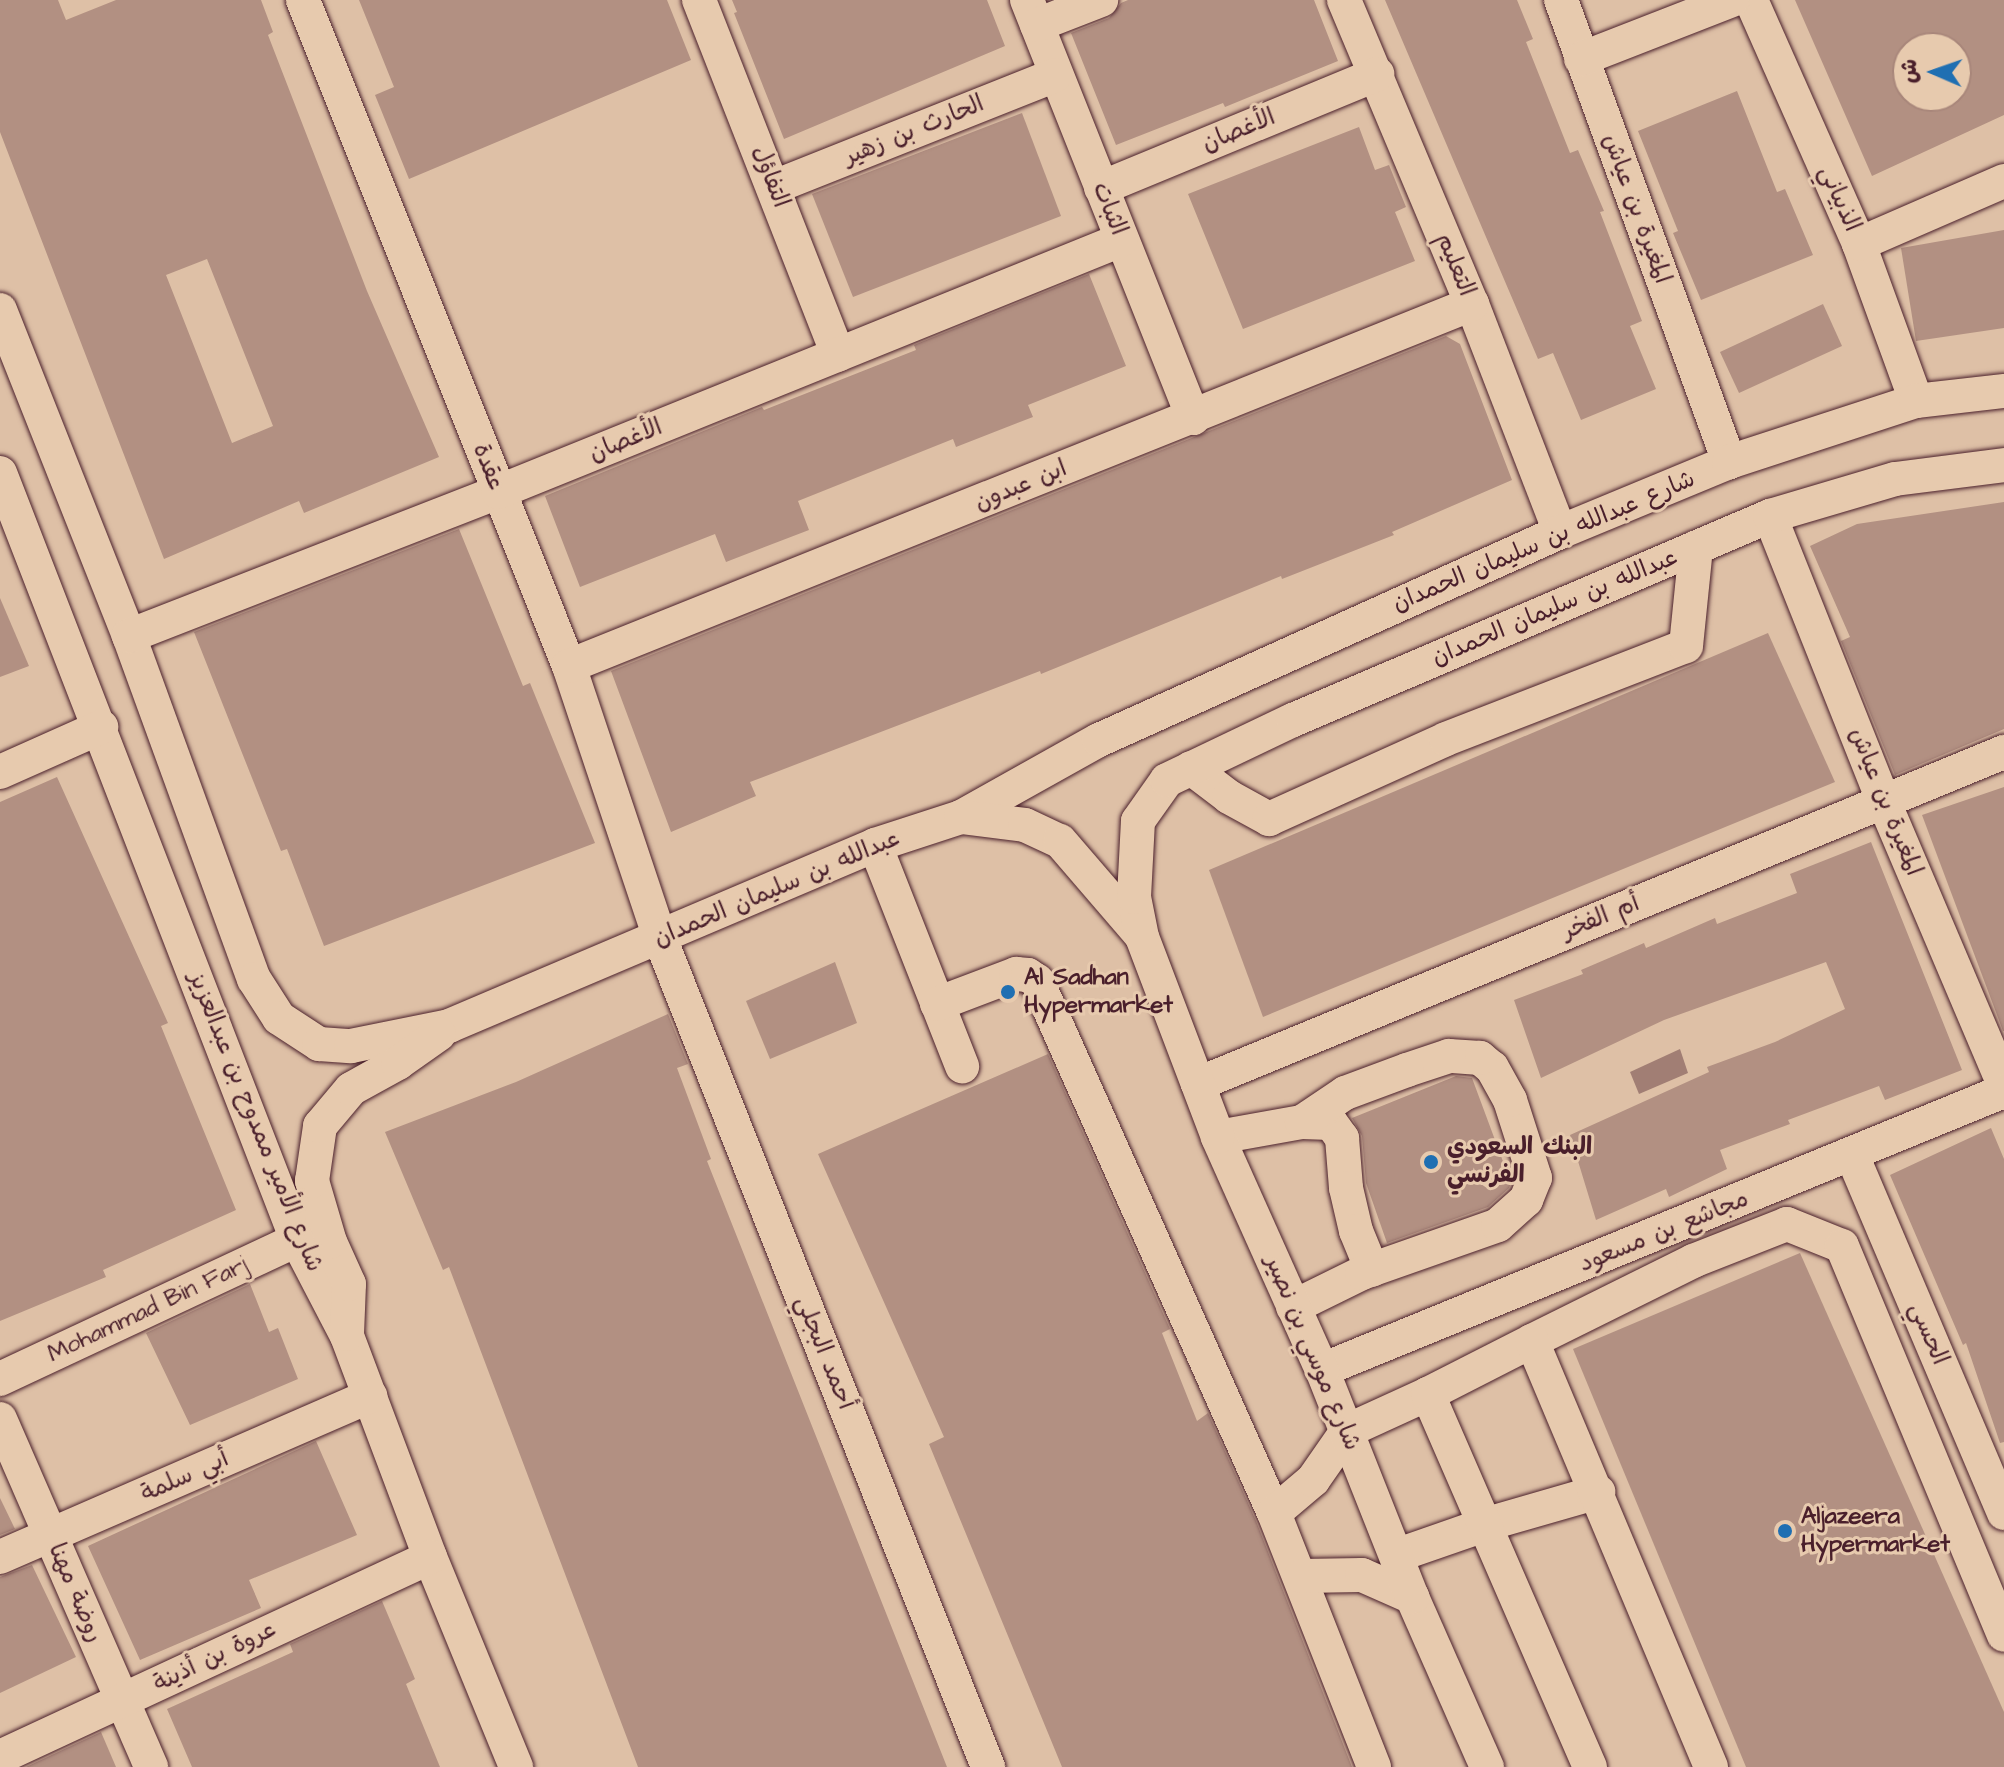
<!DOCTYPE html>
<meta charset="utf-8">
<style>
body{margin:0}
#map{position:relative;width:2004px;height:1767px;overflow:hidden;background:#dec0a6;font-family:"Architects Daughter","Playpen Sans Arabic",sans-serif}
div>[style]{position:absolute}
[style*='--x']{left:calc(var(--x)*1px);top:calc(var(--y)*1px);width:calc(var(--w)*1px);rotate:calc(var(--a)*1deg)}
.water>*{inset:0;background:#a17e74}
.building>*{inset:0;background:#b29082}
.roads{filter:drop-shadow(0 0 2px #4a1f2b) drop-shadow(0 0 2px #4a1f2b)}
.minor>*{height:34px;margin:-17px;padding:0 17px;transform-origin:17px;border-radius:17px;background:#e7caae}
.dots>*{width:22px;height:22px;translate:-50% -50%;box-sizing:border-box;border:4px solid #e7caae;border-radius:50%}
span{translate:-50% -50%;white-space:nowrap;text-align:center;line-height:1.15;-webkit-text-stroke:6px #e7caae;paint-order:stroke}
.street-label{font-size:24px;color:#4a1f2b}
.poi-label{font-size:24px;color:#4a1f2b;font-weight:700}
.left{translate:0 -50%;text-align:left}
.north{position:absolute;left:1892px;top:32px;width:80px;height:80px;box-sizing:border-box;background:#e7caae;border:2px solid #a8867a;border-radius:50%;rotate:272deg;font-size:22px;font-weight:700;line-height:32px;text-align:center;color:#4a1f2b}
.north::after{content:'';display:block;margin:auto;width:28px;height:36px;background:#1f6fb2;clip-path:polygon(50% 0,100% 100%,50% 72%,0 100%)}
</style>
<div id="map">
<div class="water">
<i style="clip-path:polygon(1680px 1049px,1688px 1073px,1639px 1094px,1630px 1072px)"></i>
</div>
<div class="building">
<i style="clip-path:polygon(evenodd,0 0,58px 0,66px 20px,116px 0,261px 0,273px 32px,268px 35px,367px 291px,439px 457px,304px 513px,299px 501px,164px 559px,0 132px,0 0,207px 259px,273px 426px,232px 443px,166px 275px,207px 259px)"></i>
<i style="clip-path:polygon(359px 0,667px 0,691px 60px,409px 179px,375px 95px,394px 87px)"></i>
<i style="clip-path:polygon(732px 0,987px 0,1005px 46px,784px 139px,734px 13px,737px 12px)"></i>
<i style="clip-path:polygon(1128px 0,1314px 0,1338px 61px,1225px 107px,1223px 103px,1116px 145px,1071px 33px,1109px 18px,1121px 3px)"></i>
<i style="clip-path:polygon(1385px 0,1517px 0,1533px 39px,1526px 42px,1570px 153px,1578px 150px,1604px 211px,1600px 212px,1642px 321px,1630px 326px,1656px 389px,1581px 420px,1553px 353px,1538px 359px)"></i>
<i style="clip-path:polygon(evenodd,1795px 0,2004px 0,2004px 115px,1872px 176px,1795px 0,1908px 48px,1956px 48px,1956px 96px,1908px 96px,1908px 48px)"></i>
<i style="clip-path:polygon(1737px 91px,1777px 192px,1785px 189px,1813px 255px,1701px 300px,1673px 233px,1678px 231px,1638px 131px)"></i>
<i style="clip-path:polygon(1022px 113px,1061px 216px,853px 297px,812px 194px)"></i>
<i style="clip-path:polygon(1359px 127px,1375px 170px,1389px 165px,1406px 207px,1395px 212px,1415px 261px,1243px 329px,1188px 194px)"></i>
<i style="clip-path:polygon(2004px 230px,2004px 328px,1916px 341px,1901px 248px)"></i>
<i style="clip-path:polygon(1089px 274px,1126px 366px,1028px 405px,1033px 417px,956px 447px,953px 439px,798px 501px,809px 530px,726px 562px,715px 534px,580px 587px,545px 496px,762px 407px,764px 410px,916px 350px,914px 345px)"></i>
<i style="clip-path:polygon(1823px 304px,1842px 346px,1739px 393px,1720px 352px)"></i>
<i style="clip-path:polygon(1446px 336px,1460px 344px,1512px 480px,1392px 532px,1394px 535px,1282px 579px,1281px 576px,1041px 674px,1040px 671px,750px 782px,756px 796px,671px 832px,611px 671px)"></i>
<i style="clip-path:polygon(2004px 502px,2004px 729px,1895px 775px,1841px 641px,1850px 637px,1810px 546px,1857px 524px)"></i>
<i style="clip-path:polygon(459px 529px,523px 686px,530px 683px,595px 843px,324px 946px,287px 849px,281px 851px,194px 632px)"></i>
<i style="clip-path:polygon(0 598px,29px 666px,0 677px)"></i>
<i style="clip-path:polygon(1768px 633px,1835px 782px,1263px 1017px,1209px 870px)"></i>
<i style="clip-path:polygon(57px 777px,168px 1023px,161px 1026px,236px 1210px,103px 1270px,106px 1277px,0 1321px,0 802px)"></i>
<i style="clip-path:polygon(2004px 787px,2004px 1031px,2003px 1031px,1922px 815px)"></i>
<i style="clip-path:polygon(1871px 842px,1962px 1070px,1885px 1100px,1879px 1086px,1788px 1120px,1790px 1124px,1720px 1150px,1727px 1169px,1669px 1197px,1666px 1189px,1596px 1220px,1570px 1135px,1709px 1072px,1707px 1067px,1775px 1042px,1845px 1009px,1826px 962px,1664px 1020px,1541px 1078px,1514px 1000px,1583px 974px,1581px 970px,1644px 943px,1646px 948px,1715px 918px,1717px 924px,1797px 893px,1790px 874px)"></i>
<i style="clip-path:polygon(835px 962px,857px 1023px,770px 1059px,746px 1001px)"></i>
<i style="clip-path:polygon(668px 1014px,688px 1064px,677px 1068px,711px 1159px,707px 1161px,947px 1767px,638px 1767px,449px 1267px,443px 1270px,385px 1132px,516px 1082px)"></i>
<i style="clip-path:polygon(1048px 1054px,1170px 1329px,1162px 1333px,1197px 1421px,1208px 1413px,1256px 1521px,1352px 1767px,1062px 1767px,929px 1444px,944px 1437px,818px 1154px)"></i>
<i style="clip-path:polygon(1456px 1076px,1472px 1078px,1511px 1183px,1509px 1188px,1488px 1207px,1387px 1243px,1366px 1183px,1362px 1136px,1352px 1118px)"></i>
<i style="clip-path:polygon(1991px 1128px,2004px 1159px,2004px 1442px,2000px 1443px,1966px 1343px,1963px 1345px,1890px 1175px)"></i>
<i style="clip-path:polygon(1800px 1253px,2004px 1712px,2004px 1767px,1746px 1767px,1573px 1349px)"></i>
<i style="clip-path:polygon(250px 1284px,269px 1332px,278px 1328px,298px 1379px,190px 1425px,146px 1333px)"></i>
<i style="clip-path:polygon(316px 1441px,357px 1535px,249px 1580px,261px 1608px,140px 1660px,88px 1546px)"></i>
<i style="clip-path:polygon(0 1498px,15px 1529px,0 1535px)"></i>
<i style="clip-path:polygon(32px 1565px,76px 1657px,0 1693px,0 1577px)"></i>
<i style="clip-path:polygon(382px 1601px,415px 1679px,406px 1684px,440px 1767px,192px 1767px,167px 1709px,293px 1652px,290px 1644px)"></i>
<i style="clip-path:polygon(101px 1732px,116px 1767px,26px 1767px)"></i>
</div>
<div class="roads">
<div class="minor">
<i style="--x:303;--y:0;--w:717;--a:68.23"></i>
<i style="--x:569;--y:666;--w:287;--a:71.5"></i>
<i style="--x:660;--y:938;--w:892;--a:68.41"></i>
<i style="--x:699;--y:0;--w:381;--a:68.6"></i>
<i style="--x:1027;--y:0;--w:450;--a:68.3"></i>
<i style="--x:1344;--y:0;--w:330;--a:67.2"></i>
<i style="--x:1472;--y:304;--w:244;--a:68.9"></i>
<i style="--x:1561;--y:0;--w:492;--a:70"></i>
<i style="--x:1751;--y:0;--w:267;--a:66.1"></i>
<i style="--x:1859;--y:244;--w:167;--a:70"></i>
<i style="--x:1037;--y:25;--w:69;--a:-21.3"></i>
<i style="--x:1581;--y:59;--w:162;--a:-21.3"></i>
<i style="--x:774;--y:187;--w:302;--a:-21.7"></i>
<i style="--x:1101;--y:188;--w:299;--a:-22.4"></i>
<i style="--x:1859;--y:244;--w:158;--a:-23.5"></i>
<i style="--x:0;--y:310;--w:351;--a:68.4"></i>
<i style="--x:129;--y:636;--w:365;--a:70"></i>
<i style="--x:254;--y:979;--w:46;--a:57.3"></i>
<i style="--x:279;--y:1018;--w:48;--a:33"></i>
<i style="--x:319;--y:1044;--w:32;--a:4"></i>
<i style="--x:351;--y:1046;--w:100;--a:-11.5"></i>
<i style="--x:449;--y:1026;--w:463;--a:-23"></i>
<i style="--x:875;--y:845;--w:90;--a:-18"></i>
<i style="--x:961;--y:817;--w:158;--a:-29.2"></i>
<i style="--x:1099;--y:740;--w:506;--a:-24.28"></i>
<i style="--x:1560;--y:532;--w:183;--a:-22.5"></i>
<i style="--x:1729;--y:462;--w:197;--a:-18.1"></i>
<i style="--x:1916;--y:401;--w:89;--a:-6.5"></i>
<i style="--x:0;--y:473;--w:822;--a:68.83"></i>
<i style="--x:297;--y:1240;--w:108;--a:62.5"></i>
<i style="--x:347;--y:1336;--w:236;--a:69.4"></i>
<i style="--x:430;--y:1557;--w:227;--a:67.7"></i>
<i style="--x:1770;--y:516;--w:308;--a:68.3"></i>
<i style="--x:1884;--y:802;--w:307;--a:67"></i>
<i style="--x:129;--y:636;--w:396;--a:-21.3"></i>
<i style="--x:498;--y:492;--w:672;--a:-22.02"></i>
<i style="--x:569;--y:666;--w:973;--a:-21.85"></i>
<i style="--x:1191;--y:768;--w:48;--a:37.3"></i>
<i style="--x:1229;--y:797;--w:46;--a:28.8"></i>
<i style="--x:1269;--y:819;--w:194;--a:-24.3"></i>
<i style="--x:1446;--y:739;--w:257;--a:-21.2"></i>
<i style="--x:1686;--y:646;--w:99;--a:-84.2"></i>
<i style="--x:0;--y:772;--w:111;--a:-24"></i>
<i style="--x:961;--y:817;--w:64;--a:7.1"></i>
<i style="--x:1025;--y:825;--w:38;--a:25"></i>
<i style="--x:1060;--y:841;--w:121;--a:49.3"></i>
<i style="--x:875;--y:845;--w:238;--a:68.5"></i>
<i style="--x:937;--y:1004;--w:85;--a:-20.8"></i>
<i style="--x:1016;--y:974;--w:12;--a:5"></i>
<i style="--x:1028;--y:975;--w:11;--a:34"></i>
<i style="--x:1037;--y:981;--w:582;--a:65.99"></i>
<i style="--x:1274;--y:1513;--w:273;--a:68.5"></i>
<i style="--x:1198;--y:1084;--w:872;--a:-22.39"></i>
<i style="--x:1218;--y:1137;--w:85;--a:-10.1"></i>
<i style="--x:1302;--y:1122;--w:29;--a:2"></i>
<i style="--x:1331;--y:1123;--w:19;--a:54"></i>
<i style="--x:1342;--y:1138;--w:50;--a:85.4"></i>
<i style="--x:1346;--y:1188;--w:44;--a:76.9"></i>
<i style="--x:1356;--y:1231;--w:42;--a:67.7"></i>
<i style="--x:1852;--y:1155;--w:389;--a:67"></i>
<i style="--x:1293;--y:1307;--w:77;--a:-26.2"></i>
<i style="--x:1362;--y:1273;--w:144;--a:-19.4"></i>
<i style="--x:1498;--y:1225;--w:38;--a:-42"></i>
<i style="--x:1526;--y:1200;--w:24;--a:-68"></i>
<i style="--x:1535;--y:1178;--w:82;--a:-107.8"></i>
<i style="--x:1510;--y:1100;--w:37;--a:-119"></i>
<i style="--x:1492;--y:1068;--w:16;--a:-140"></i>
<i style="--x:1480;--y:1058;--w:31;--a:-176"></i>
<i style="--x:1449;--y:1056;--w:44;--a:161.6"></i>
<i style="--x:1407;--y:1070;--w:66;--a:159.6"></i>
<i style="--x:1345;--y:1093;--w:52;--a:146"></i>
<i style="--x:347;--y:1334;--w:50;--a:-87.7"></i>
<i style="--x:349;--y:1284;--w:46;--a:-114.3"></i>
<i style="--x:330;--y:1242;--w:64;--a:-106.4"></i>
<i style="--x:312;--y:1181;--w:56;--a:-81.7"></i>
<i style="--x:320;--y:1126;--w:48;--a:-50"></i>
<i style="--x:351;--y:1089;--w:54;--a:-29"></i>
<i style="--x:398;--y:1063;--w:50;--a:-35.3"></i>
<i style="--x:1532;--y:1341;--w:180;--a:-26.4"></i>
<i style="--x:1693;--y:1261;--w:101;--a:-21.5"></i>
<i style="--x:1787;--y:1224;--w:59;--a:21.8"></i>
<i style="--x:1842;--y:1246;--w:421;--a:67.4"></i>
<i style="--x:1322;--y:1370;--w:737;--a:-22.25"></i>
<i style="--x:0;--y:1379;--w:328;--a:-25.1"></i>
<i style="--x:0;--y:1419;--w:379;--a:66.5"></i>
<i style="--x:1274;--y:1513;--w:51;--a:-40.2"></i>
<i style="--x:1313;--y:1480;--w:60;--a:-55.2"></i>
<i style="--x:1347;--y:1431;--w:89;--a:-24.6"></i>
<i style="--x:1398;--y:1555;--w:94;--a:-19.2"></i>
<i style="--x:1487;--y:1524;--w:116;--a:-16.1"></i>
<i style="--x:0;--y:1557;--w:404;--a:-23.5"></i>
<i style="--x:1301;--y:1576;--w:61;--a:-0.9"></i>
<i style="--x:1362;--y:1575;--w:55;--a:23.7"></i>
<i style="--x:0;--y:1757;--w:474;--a:-24.9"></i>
<i style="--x:1487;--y:1767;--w:186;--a:-113.8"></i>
<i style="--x:1412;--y:1597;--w:244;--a:-111.6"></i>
<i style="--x:1322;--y:1370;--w:255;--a:-114.1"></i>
<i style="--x:1218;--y:1137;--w:214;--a:-110.8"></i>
<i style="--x:1142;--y:937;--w:41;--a:-101.3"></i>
<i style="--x:1134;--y:897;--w:76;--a:-87"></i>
<i style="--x:1138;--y:821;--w:50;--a:-54.7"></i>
<i style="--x:1167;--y:780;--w:140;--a:-25.5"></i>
<i style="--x:1293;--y:720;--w:519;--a:-23.16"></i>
<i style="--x:1770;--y:516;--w:130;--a:-16.5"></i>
<i style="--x:1895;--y:479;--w:110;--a:-7.3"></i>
<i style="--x:1590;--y:1767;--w:407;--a:-113.5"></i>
<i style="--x:1428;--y:1394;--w:117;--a:-27"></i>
<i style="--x:1532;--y:1341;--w:462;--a:67.2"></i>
</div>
</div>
<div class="dots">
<i style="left:1008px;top:992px;background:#1f6fb2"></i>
<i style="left:1431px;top:1162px;background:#1f6fb2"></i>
<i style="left:1785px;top:1531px;background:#1f6fb2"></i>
</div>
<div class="street-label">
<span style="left:914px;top:131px;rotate:-22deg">الحارث بن زهير</span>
<span style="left:1239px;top:131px;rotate:-22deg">الأغصان</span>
<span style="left:770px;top:177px;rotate:69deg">التفاؤل</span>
<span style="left:1839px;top:199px;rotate:66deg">الذبياني</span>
<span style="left:1109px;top:209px;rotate:68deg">الثبات</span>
<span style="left:1636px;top:209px;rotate:70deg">المغيرة بن عياش</span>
<span style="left:1455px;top:265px;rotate:68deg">التعليم</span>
<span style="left:626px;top:441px;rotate:-22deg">الأغصان</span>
<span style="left:488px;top:467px;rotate:68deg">عقدة</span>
<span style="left:1021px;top:486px;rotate:-22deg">ابن عبدون</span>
<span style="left:1544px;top:542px;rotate:-23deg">شارع عبدالله بن سليمان الحمدان</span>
<span style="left:1555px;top:608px;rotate:-23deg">عبدالله بن سليمان الحمدان</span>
<span style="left:1885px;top:802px;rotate:68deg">المغيرة بن عياش</span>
<span style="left:777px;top:889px;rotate:-23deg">عبدالله بن سليمان الحمدان</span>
<span style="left:1601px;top:918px;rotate:-22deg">أم الفخر</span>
<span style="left:255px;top:1122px;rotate:68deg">شارع الأمير ممدوح بن عبدالعزيز</span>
<span style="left:1664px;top:1232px;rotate:-22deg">مجاشع بن مسعود</span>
<span style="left:148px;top:1310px;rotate:-25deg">Mohammad Bin Farj</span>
<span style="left:1928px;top:1334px;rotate:67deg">الحسي</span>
<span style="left:824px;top:1353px;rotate:68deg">أحمد البجلي</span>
<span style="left:1312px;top:1353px;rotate:67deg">شارع موسي بن نصير</span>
<span style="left:185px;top:1477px;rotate:-24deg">أبي سلمة</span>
<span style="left:75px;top:1593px;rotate:67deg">روضة مهنا</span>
<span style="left:215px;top:1657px;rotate:-26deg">عروة بن أذينة</span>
</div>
<div class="poi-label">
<span class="left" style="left:1024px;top:992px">Al Sadhan<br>Hypermarket</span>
<span class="left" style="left:1447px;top:1162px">البنك السعودي<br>الفرنسي</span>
<span class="left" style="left:1801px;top:1531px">Aljazeera<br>Hypermarket</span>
</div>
<div class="north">ش</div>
</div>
